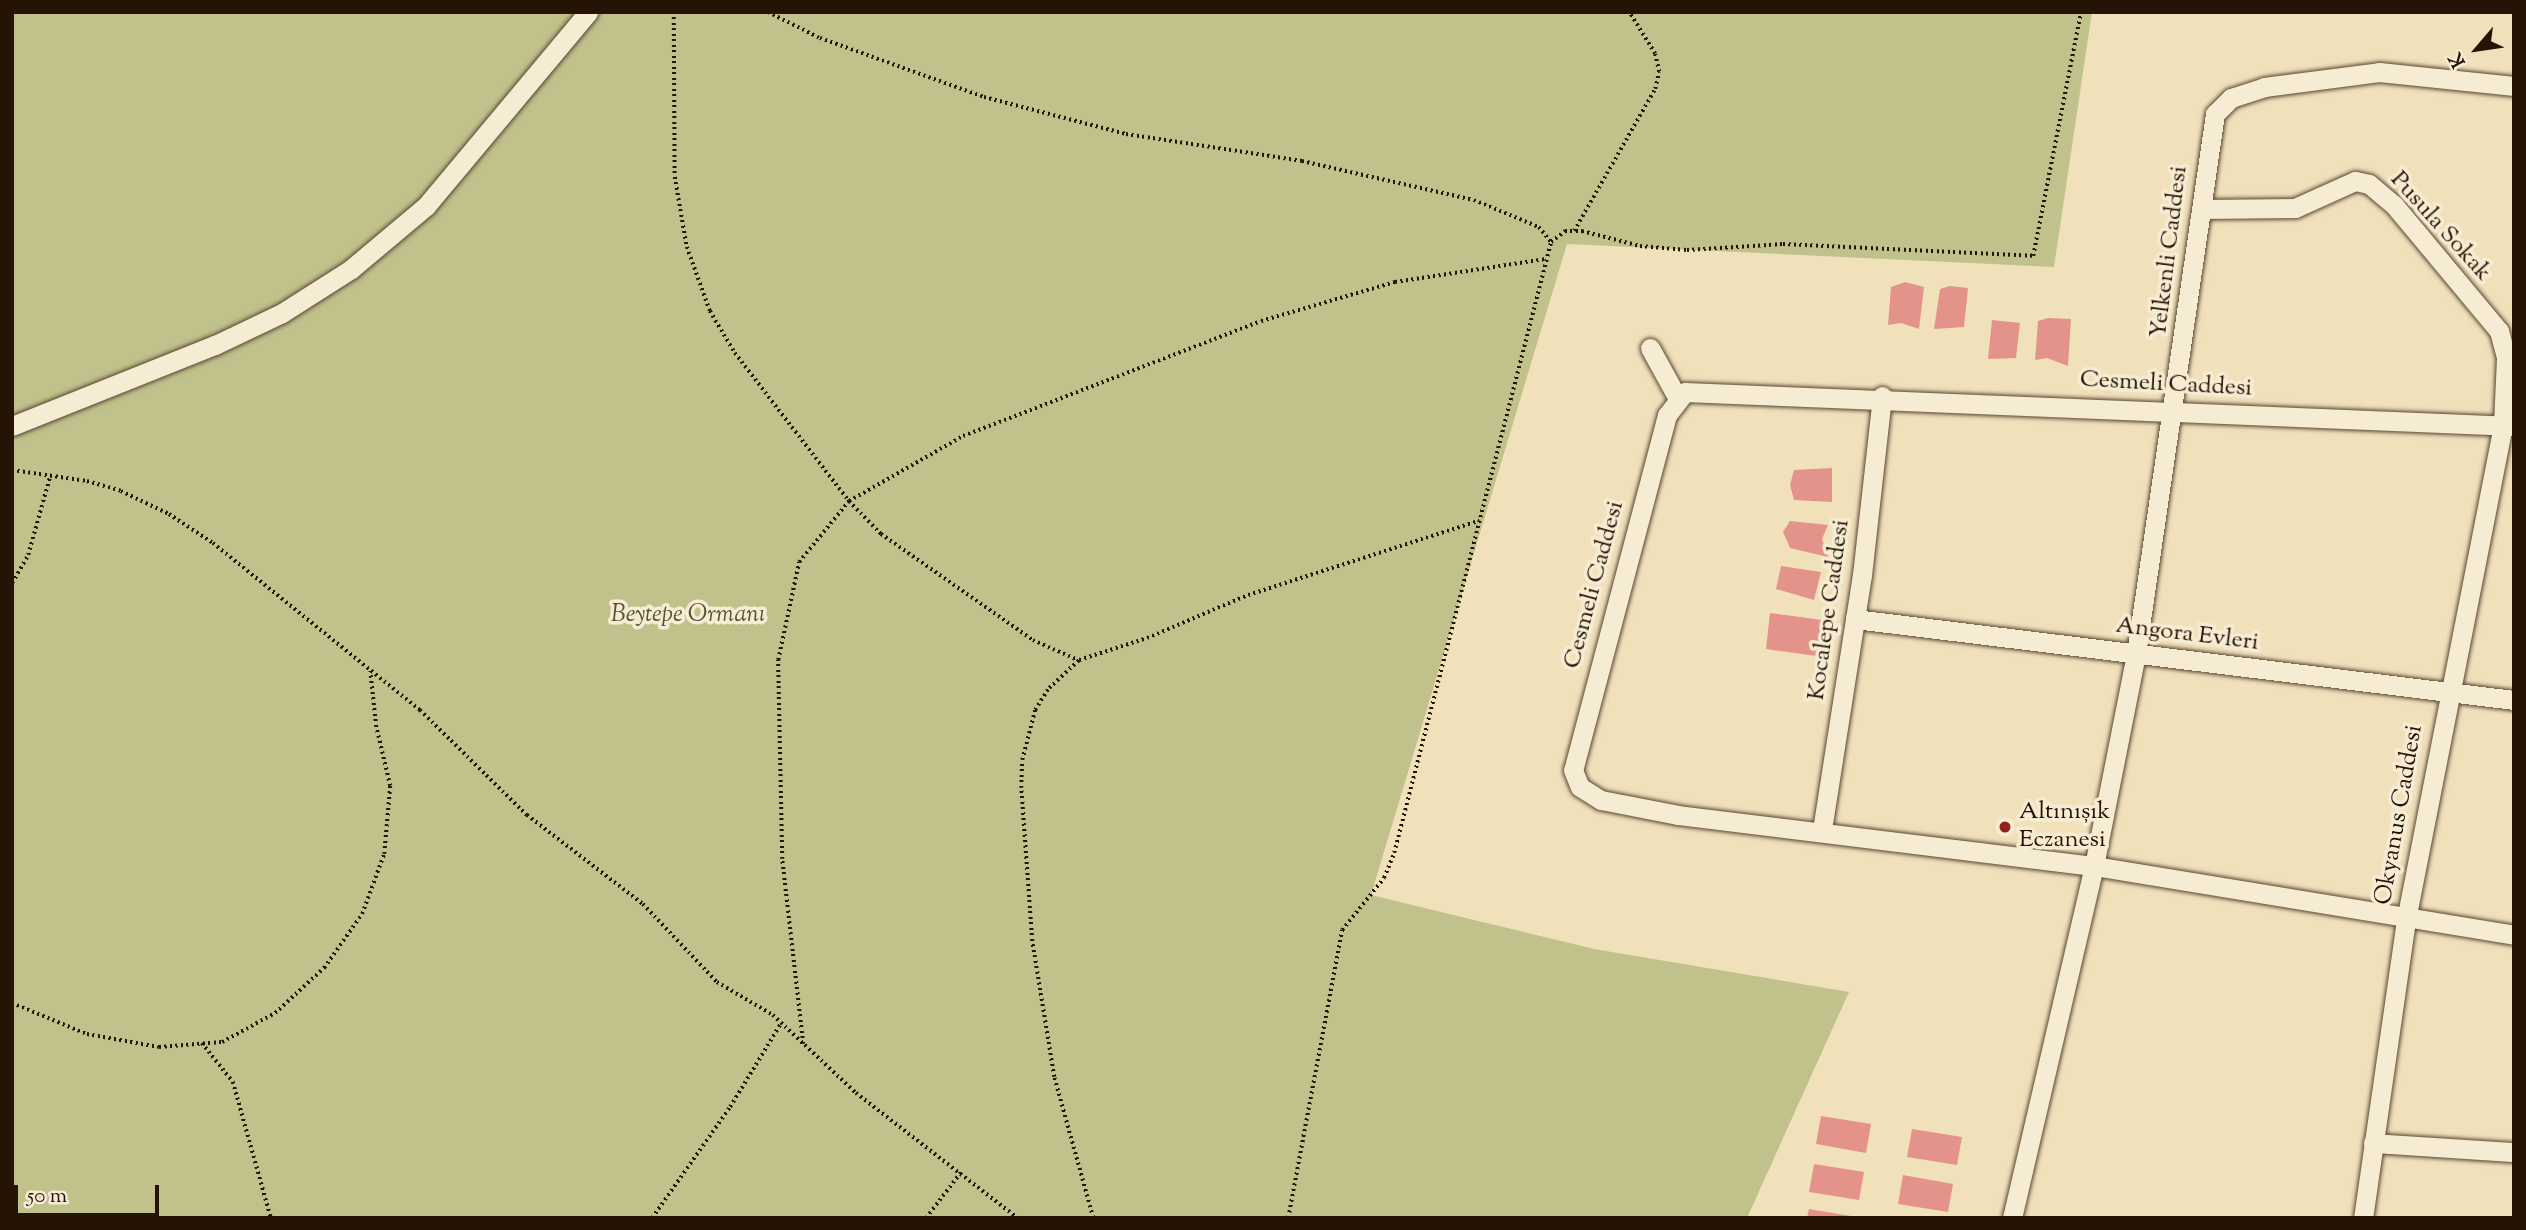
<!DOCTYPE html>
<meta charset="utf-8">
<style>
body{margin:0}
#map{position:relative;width:2526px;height:1230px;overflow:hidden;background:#f1e1bb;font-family:"Sorts Mill Goudy",serif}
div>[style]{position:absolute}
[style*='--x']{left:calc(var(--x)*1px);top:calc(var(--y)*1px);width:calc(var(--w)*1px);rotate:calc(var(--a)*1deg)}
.green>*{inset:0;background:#c1c18c}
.building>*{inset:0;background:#e39389}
.path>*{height:3.5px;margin-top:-1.75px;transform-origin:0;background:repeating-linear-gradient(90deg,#251305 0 2px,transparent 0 5.5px)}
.roads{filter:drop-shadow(0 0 2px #584632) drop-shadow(0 0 2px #584632)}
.minor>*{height:19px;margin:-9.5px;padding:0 9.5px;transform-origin:9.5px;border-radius:9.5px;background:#f6ecd3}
.dots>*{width:19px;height:19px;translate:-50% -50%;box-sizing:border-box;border:4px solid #f6ecd3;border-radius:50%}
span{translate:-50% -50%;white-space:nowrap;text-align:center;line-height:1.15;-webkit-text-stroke:7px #f6ecd3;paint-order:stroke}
.street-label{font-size:24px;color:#251305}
.park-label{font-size:24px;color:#5c5034;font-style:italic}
.poi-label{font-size:24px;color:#251305}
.left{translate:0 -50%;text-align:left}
.frame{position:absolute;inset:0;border:14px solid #251305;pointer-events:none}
.north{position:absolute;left:2442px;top:14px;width:70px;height:70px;-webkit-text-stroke:5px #f6ecd3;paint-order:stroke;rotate:241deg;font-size:19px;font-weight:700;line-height:28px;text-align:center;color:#251305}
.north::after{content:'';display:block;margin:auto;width:24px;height:32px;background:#251305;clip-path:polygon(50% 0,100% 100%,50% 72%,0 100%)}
.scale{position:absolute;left:14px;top:1185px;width:145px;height:32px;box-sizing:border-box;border:4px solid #251305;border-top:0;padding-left:9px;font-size:21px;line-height:24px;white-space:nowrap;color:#251305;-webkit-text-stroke:5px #f6ecd3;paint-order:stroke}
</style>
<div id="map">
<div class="green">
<i style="clip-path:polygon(12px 12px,2092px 12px,2054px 267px,1567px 244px,1371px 895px,1594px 949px,1849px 992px,1747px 1218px,12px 1218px)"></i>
</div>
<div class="building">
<i style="clip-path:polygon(1905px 282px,1924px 287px,1919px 329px,1901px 323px,1888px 325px,1891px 287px)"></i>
<i style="clip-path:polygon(1950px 286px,1968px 288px,1964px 327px,1934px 329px,1940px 289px)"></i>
<i style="clip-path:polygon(2048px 318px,2071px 319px,2068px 366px,2047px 358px,2035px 360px,2038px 321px)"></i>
<i style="clip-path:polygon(1992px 320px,2020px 323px,2016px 358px,1988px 359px)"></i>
<i style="clip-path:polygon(1832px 468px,1832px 502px,1794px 500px,1790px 485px,1794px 470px)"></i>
<i style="clip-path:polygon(1790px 521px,1828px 525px,1822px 539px,1828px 557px,1790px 548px,1783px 532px)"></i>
<i style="clip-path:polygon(1781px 566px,1821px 572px,1814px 600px,1776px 589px)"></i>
<i style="clip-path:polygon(1770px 613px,1829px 621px,1827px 636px,1819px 636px,1817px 656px,1766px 649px)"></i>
<i style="clip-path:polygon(1821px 1116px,1871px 1124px,1866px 1153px,1816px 1144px)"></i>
<i style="clip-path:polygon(1912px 1129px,1962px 1137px,1957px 1165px,1907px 1157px)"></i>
<i style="clip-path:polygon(1814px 1164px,1864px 1172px,1859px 1200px,1809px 1192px)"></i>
<i style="clip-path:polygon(1903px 1175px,1953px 1184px,1948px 1212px,1898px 1204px)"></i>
<i style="clip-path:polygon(1809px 1209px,1851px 1216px,1851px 1218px,1807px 1218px)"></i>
</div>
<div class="path">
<i style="--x:674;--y:12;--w:165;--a:89.7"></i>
<i style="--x:675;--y:177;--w:71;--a:80.3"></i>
<i style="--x:687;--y:247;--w:68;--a:70.2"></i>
<i style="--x:710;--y:311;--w:49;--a:59.2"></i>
<i style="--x:735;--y:353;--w:187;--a:52.4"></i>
<i style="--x:849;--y:501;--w:46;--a:45.9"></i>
<i style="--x:881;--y:534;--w:185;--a:34.9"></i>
<i style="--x:1033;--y:640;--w:49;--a:24"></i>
<i style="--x:768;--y:12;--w:58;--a:26.6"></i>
<i style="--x:820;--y:38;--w:174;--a:19.8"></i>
<i style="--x:984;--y:97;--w:147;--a:14.6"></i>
<i style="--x:1126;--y:134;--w:178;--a:8.7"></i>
<i style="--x:1302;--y:161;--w:176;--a:12.8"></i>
<i style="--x:1474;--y:200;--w:70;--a:22.6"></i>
<i style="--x:1539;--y:227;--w:19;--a:51"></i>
<i style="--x:1574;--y:231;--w:163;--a:-60.3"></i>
<i style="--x:1655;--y:89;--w:17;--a:-77"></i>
<i style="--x:1659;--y:72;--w:18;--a:-103"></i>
<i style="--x:1655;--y:54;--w:49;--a:-121.8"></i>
<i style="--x:12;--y:470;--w:76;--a:8.3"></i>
<i style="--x:87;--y:481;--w:35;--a:16"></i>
<i style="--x:121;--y:491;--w:53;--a:25.6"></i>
<i style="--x:169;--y:514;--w:53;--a:33.4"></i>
<i style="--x:213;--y:543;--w:266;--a:38.9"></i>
<i style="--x:420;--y:710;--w:150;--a:44.5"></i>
<i style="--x:527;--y:815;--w:146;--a:37.5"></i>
<i style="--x:643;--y:904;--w:108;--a:46.5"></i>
<i style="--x:717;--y:982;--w:65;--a:30.5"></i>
<i style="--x:773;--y:1015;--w:114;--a:43.2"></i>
<i style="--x:856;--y:1093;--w:205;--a:37.7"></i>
<i style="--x:12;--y:583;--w:32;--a:-60"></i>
<i style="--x:28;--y:555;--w:82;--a:-74.4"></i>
<i style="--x:12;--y:1003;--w:81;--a:22.5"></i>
<i style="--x:87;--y:1034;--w:73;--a:10.2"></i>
<i style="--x:159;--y:1047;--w:63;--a:-4.5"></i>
<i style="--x:222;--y:1042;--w:60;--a:-28.7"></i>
<i style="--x:275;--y:1013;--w:67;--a:-42.6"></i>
<i style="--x:324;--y:968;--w:66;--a:-54.9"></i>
<i style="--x:362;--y:914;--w:64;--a:-69.9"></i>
<i style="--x:384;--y:854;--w:68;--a:-85"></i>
<i style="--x:390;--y:786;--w:61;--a:-103.3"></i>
<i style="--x:376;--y:727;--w:56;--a:-96.1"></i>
<i style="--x:202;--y:1043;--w:50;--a:51.5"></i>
<i style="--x:233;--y:1082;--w:141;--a:74.4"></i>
<i style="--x:803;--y:1044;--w:186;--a:-96.5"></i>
<i style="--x:782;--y:859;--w:199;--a:-91.2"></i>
<i style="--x:778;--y:660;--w:100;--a:-77.9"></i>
<i style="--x:799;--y:562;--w:79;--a:-50.7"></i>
<i style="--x:849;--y:501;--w:131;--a:-29.7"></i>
<i style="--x:963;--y:436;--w:319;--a:-21.1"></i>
<i style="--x:1261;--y:321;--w:140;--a:-16.2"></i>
<i style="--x:1395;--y:282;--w:153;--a:-8.7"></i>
<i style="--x:652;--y:1218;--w:136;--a:-54.9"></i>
<i style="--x:730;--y:1107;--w:98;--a:-58.7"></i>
<i style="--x:926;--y:1218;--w:58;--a:-52.7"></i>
<i style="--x:1093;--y:1218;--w:146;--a:-105.5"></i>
<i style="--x:1054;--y:1077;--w:138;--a:-99.2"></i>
<i style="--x:1032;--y:941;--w:153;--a:-94.1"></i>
<i style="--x:1021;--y:788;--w:28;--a:-88"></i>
<i style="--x:1022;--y:760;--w:52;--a:-75.4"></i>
<i style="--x:1035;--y:710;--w:26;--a:-58"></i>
<i style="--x:1049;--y:688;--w:41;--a:-43"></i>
<i style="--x:1079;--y:660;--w:71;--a:-17.9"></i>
<i style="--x:1147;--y:638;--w:110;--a:-23.1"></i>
<i style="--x:1248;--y:595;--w:243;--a:-17.8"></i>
<i style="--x:1288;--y:1218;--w:293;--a:-79.4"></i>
<i style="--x:1342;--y:930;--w:67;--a:-51.1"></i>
<i style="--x:1384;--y:878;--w:27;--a:-68"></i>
<i style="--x:1394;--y:853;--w:631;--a:-75.59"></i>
<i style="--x:1551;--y:242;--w:18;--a:-38"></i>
<i style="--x:1565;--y:231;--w:17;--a:0"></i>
<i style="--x:1582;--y:231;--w:60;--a:14.5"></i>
<i style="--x:1640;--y:246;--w:47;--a:4.9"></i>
<i style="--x:1687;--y:250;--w:96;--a:-3.6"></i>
<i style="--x:1783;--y:244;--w:250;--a:2.7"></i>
<i style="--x:2033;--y:256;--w:249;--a:-78.9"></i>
</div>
<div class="roads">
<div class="minor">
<i style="--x:2202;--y:209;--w:93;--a:-0.6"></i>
<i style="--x:2295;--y:208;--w:66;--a:-24.2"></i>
<i style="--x:2355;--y:181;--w:14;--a:12"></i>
<i style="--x:2369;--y:184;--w:33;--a:40"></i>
<i style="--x:2394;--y:205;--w:164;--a:50.2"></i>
<i style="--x:2499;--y:331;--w:28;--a:75"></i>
<i style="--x:2506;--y:358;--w:67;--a:92.6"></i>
<i style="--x:2503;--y:425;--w:504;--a:101.09"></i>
<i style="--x:2406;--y:920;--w:301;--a:98.2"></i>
<i style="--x:1650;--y:348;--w:56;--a:61.1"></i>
<i style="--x:12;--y:426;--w:219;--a:-21.8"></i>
<i style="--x:215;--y:345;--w:74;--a:-25.5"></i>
<i style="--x:282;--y:313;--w:82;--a:-32.5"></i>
<i style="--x:351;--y:269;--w:98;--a:-40"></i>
<i style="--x:426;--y:206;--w:253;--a:-50.1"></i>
<i style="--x:2514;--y:426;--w:830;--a:-177.65"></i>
<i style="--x:1685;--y:392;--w:29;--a:128"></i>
<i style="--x:1667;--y:415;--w:367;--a:104.8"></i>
<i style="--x:1573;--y:770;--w:18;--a:68"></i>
<i style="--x:1580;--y:787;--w:25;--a:32"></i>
<i style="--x:1601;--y:800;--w:78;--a:11"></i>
<i style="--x:1678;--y:815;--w:419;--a:7"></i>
<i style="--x:2094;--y:866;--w:426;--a:9.3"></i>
<i style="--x:1855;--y:619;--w:664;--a:7.01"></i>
<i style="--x:1822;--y:830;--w:258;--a:-81.1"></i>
<i style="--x:1862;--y:575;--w:180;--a:-83.6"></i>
<i style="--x:2373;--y:1143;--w:141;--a:3.7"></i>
<i style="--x:2012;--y:1218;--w:361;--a:-76.9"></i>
<i style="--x:2094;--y:866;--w:216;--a:-78.8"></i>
<i style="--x:2136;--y:654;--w:546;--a:-81.68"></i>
<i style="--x:2215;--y:114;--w:23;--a:-45"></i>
<i style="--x:2231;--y:98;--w:35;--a:-18"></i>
<i style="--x:2264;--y:87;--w:116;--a:-7.4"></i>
<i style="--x:2379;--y:72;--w:136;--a:5.9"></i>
</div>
</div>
<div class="dots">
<i style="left:2005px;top:827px;background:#8f2418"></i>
</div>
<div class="street-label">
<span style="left:2440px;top:227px;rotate:48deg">Pusula Sokak</span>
<span style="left:2170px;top:252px;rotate:-83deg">Yelkenli Caddesi</span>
<span style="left:2166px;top:385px;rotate:3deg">Cesmeli Caddesi</span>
<span style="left:1595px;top:585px;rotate:-75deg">Cesmeli Caddesi</span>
<span style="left:1830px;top:610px;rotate:-82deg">Kocalepe Caddesi</span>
<span style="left:2187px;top:635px;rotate:7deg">Angora Evleri</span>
<span style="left:2400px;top:815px;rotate:-80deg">Okyanus Caddesi</span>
</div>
<div class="park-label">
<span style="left:688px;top:616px">Beytepe Ormanı</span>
</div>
<div class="poi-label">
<span class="left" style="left:2019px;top:827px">Altınışık<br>Eczanesi</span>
</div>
<div class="frame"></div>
<div class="north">K</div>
<div class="scale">50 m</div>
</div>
